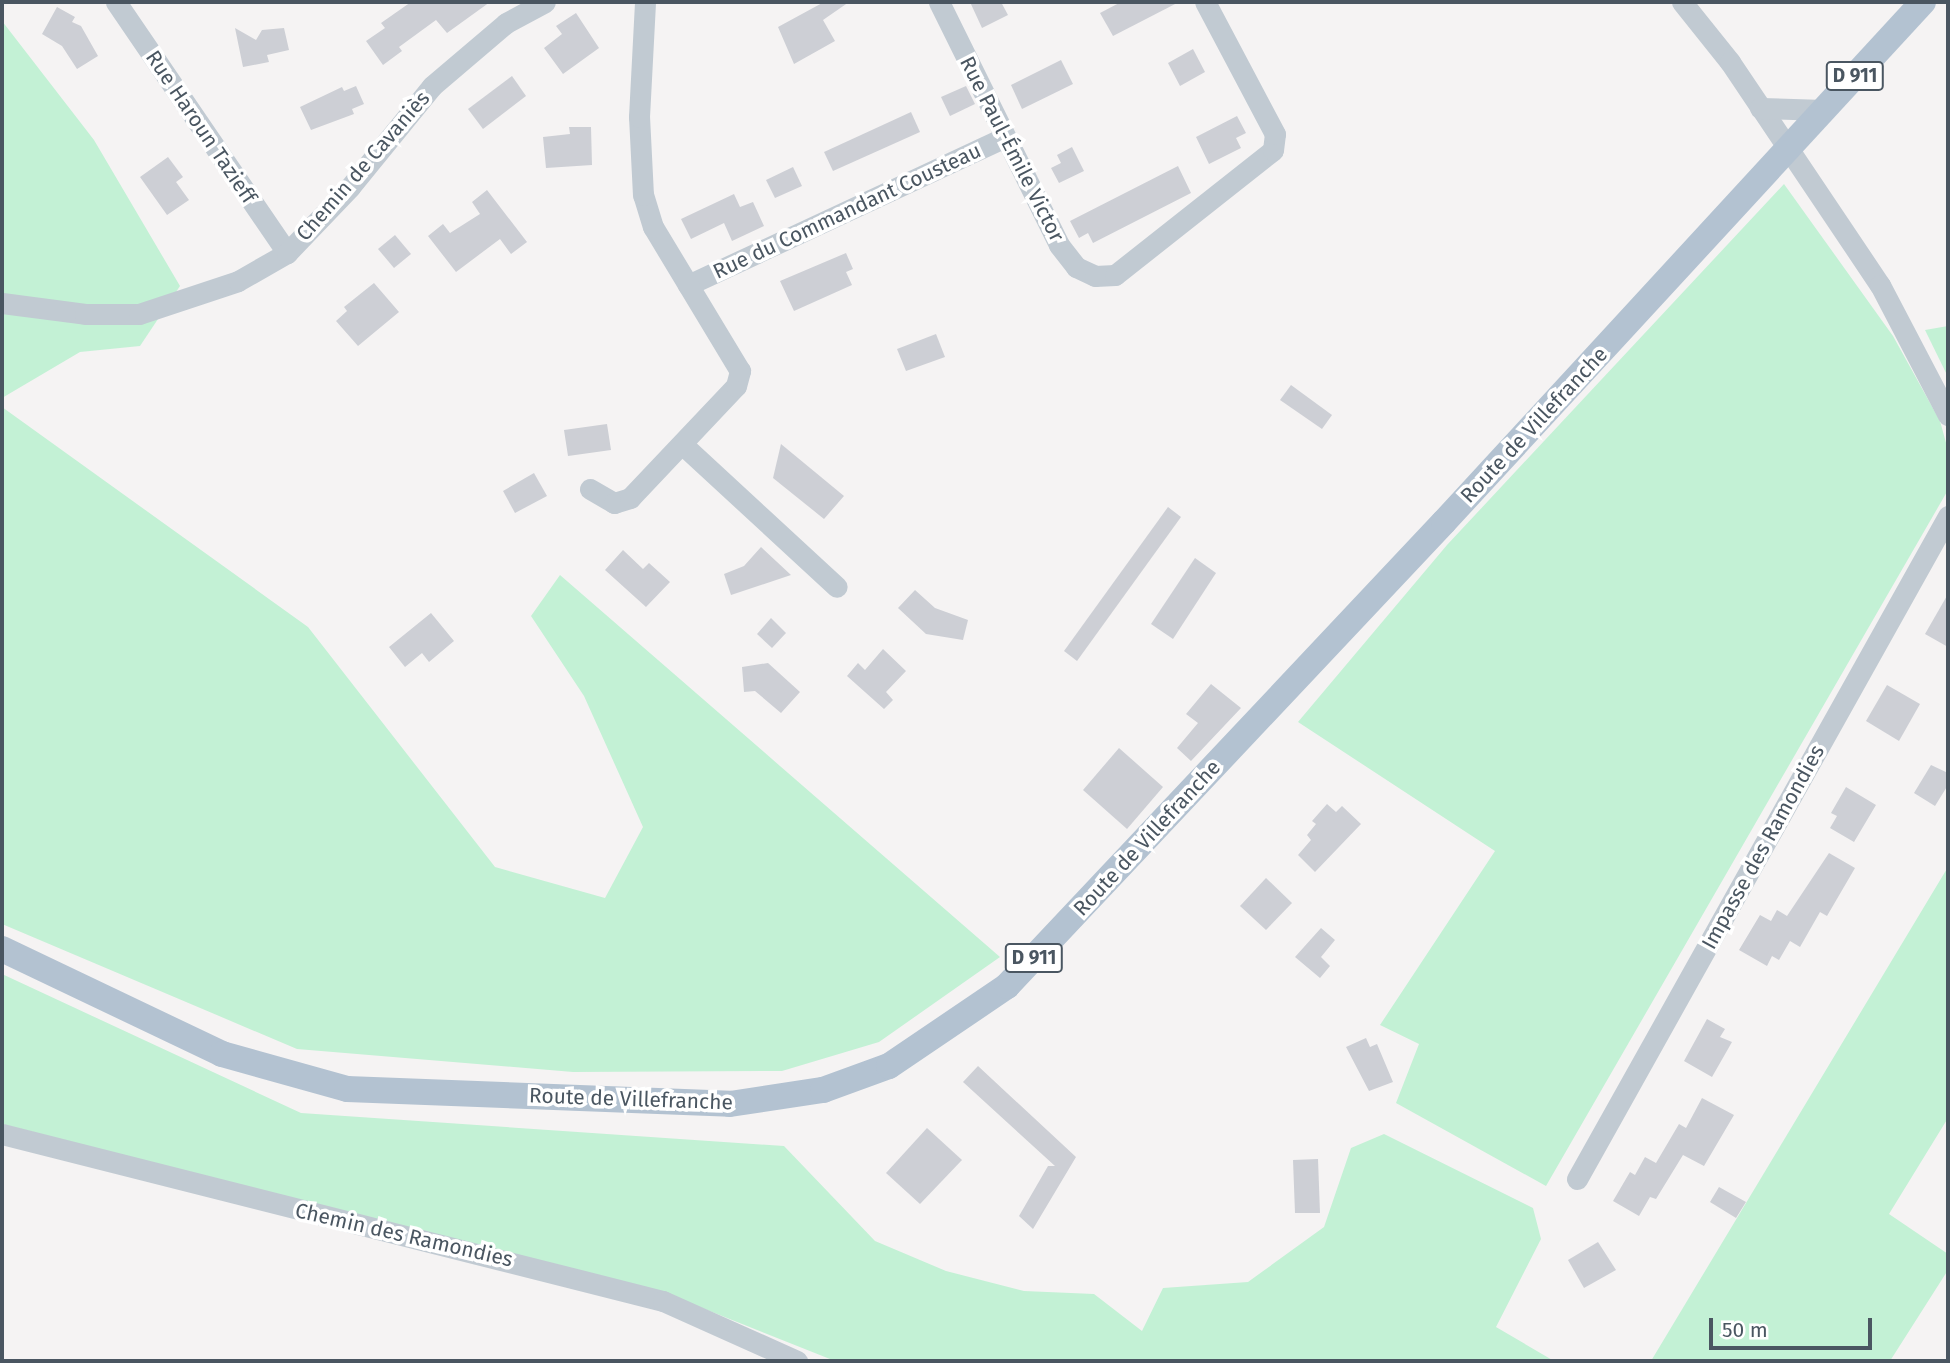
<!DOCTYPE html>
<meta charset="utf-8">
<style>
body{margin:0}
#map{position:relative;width:1950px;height:1363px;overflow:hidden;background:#f5f3f3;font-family:"Fira Sans",sans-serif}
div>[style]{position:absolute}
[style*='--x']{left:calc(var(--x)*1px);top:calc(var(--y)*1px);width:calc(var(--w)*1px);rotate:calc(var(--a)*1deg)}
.green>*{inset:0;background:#c3f1d5}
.building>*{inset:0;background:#cdcfd5}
.minor>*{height:21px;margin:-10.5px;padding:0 10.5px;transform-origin:10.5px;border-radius:10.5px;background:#c1cad2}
.major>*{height:26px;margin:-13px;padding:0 13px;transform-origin:13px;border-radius:13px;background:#b3c2d1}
span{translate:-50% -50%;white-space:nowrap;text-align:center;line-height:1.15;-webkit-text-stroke:7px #fff;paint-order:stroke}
.shield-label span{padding:2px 5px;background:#fff;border:2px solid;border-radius:5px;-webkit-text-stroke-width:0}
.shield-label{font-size:19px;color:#4a5661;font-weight:700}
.street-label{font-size:21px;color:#4a5661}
.frame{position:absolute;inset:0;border:4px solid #4a5661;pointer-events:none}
.scale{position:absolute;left:1709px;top:1318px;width:163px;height:32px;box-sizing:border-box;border:4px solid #4a5661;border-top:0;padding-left:9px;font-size:21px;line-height:24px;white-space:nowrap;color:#4a5661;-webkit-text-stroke:5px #fff;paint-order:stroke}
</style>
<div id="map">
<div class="green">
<i style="clip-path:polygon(2px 21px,94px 140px,180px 286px,140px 346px,80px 352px,2px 398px)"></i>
<i style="clip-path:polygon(1784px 184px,1893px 336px,1940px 421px,1948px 450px,1948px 490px,1546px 1186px,1396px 1103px,1419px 1044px,1380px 1025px,1495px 851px,1298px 722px,1447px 545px)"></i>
<i style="clip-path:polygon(1948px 326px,1948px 377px,1925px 330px)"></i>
<i style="clip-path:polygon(2px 407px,308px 627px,495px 867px,605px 898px,643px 827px,584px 696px,531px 616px,560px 575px,1000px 957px,879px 1042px,782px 1071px,573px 1072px,297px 1049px,2px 924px)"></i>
<i style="clip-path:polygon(1948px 867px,1948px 1118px,1889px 1214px,1948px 1254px,1948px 1270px,1890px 1361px,1651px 1361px)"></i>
<i style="clip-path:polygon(2px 974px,301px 1113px,784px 1146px,875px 1241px,946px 1271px,1024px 1291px,1094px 1294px,1142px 1331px,1163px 1288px,1248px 1282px,1324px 1227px,1351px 1148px,1384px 1134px,1533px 1208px,1541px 1239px,1496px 1327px,1554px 1361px,835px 1361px,677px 1298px,2px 1124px)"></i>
</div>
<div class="building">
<i style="clip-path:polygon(411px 2px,490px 2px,447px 33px,436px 20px,399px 47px,402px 51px,383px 65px,366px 41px,385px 28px,381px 23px)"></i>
<i style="clip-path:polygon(824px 2px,849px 2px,823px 20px,835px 41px,794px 64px,778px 27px)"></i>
<i style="clip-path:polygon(970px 2px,1001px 2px,1008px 15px,982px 28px)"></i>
<i style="clip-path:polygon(1121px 2px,1179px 2px,1113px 36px,1100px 13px)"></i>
<i style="clip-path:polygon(57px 7px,75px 17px,72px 22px,81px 26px,98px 56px,77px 69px,62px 46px,42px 34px)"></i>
<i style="clip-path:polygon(576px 13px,599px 48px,563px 74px,544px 48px,562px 34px,556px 26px)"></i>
<i style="clip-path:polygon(235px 28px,256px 40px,262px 30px,284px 28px,289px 50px,267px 55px,269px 62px,243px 67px)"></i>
<i style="clip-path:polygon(1193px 49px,1205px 72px,1180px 86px,1168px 63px)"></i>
<i style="clip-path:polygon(1061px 60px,1073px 84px,1022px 109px,1011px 85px)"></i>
<i style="clip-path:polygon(512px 76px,526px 96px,483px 129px,468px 109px)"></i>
<i style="clip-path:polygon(356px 86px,364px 104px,352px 109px,354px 114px,311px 130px,300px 107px,342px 87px,344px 91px)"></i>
<i style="clip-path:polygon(966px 86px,975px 104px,950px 116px,941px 97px)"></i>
<i style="clip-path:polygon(911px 112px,920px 132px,833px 171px,824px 152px)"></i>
<i style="clip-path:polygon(1237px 116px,1246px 133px,1236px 138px,1241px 148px,1209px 164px,1196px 137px)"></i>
<i style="clip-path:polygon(569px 127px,591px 127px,592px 165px,546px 168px,543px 137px,570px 134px)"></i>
<i style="clip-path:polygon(1072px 147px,1084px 171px,1059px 183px,1051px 168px,1061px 163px,1057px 155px)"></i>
<i style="clip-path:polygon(168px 157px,183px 177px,176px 182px,189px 200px,167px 215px,140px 177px)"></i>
<i style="clip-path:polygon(1178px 166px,1191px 193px,1093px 243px,1088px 233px,1079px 238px,1070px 221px)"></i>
<i style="clip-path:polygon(793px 167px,802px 186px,775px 198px,766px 180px)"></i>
<i style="clip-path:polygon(487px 190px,527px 242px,511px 254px,500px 239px,456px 272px,428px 236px,443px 224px,450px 233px,480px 214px,472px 202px)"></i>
<i style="clip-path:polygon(734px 194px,740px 207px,753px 202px,764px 226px,732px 241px,724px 223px,691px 239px,681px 219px)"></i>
<i style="clip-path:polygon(395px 235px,411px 254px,394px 268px,378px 249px)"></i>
<i style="clip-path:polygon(846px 253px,853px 269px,846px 272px,852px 285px,794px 311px,780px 281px)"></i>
<i style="clip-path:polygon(374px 283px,399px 312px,358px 346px,336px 321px,347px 311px,344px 307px)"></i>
<i style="clip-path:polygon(936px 334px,945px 357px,906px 371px,897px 349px)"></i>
<i style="clip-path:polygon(1291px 385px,1332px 415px,1322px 429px,1280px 400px)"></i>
<i style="clip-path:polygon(607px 424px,611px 450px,568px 456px,564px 430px)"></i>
<i style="clip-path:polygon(781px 444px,844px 496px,824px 519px,773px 478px)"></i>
<i style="clip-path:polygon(534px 473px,547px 496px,515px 513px,503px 491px)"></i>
<i style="clip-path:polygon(1168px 507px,1181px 517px,1077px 661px,1064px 651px)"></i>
<i style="clip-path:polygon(761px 547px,791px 575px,731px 595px,724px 574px,744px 566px)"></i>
<i style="clip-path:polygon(623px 550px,643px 569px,649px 563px,670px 582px,646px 607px,605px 570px)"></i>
<i style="clip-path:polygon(1195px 558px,1216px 573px,1173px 639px,1151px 624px)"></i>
<i style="clip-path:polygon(915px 590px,935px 608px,968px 620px,963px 640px,926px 634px,898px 608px)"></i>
<i style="clip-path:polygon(1948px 594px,1948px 647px,1925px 634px)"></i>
<i style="clip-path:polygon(431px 613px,454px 641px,429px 662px,422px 653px,405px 667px,389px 647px)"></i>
<i style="clip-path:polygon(771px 618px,786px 633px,772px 648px,757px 634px)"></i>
<i style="clip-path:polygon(883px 649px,906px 671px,886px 692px,893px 700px,884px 709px,847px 676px,858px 663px,865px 670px)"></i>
<i style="clip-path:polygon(768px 663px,800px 692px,781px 713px,755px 691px,744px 692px,742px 667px)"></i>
<i style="clip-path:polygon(1211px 684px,1241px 708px,1191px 761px,1177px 748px,1198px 723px,1186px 714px)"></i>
<i style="clip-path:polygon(1887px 685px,1920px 704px,1899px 741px,1866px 721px)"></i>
<i style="clip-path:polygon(1119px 748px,1163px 787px,1127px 829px,1083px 790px)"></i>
<i style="clip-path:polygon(1931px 765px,1948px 773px,1948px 785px,1935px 806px,1914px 793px)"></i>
<i style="clip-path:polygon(1846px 787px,1876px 805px,1854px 842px,1830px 828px,1837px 816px,1831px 813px)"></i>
<i style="clip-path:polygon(1327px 804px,1336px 812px,1342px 806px,1361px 824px,1315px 872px,1298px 855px,1311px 840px,1307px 835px,1316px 824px,1312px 821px)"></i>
<i style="clip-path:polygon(1829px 853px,1855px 868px,1827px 916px,1820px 912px,1800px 947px,1790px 941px,1779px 960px,1772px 956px,1767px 966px,1739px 950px,1760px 915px,1771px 921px,1777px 910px,1787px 916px)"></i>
<i style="clip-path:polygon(1266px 878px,1292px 903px,1266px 930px,1240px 906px)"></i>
<i style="clip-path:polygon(1321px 928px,1335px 940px,1321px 957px,1330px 966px,1320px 978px,1295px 957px)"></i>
<i style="clip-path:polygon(1707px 1019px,1725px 1029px,1720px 1037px,1732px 1042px,1712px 1077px,1684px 1061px)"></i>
<i style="clip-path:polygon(1366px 1038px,1370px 1047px,1377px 1044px,1393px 1082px,1369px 1091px,1346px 1047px)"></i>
<i style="clip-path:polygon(978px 1066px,1076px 1157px,1033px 1229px,1019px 1216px,1048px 1166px,1055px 1166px,963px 1082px)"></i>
<i style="clip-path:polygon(1702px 1098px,1734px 1115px,1704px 1166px,1683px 1155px,1656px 1199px,1650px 1197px,1639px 1216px,1613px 1201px,1630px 1172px,1635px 1175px,1645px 1157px,1656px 1163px,1679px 1124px,1686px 1128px)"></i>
<i style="clip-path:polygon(927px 1128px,962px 1160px,920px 1204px,886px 1173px)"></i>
<i style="clip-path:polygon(1318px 1159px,1320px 1213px,1295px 1213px,1293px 1160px)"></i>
<i style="clip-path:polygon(1719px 1187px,1746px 1202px,1736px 1218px,1710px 1202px)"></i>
<i style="clip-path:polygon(1598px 1242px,1616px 1270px,1584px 1288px,1568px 1260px)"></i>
</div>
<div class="minor">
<i style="--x:116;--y:2;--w:304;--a:55.7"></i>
<i style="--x:939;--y:2;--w:271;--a:63.7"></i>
<i style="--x:1059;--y:245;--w:28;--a:52"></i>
<i style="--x:1076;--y:267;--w:21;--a:25"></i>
<i style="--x:1095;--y:276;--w:20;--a:-3"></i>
<i style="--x:1115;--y:275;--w:201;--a:-38.3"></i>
<i style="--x:1273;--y:150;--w:16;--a:-83"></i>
<i style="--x:1275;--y:134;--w:149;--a:-117.9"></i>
<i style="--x:1682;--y:2;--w:77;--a:51.3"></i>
<i style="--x:1730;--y:62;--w:269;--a:56.1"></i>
<i style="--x:1880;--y:285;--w:147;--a:62.4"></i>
<i style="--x:1760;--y:108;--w:64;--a:1.8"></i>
<i style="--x:688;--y:285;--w:350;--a:-25"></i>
<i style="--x:2;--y:303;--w:84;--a:7.5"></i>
<i style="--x:85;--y:314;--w:54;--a:0"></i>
<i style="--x:139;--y:314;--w:104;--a:-18.4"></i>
<i style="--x:238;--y:281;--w:56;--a:-29.7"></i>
<i style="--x:287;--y:253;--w:91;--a:-46.3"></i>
<i style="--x:350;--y:187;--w:130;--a:-50.9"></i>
<i style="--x:432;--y:86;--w:97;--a:-40.4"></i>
<i style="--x:506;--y:23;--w:44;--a:-28.3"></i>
<i style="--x:683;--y:445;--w:209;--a:42.7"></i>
<i style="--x:590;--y:489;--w:28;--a:30"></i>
<i style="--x:614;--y:503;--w:17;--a:-17"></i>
<i style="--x:630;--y:498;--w:154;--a:-46.6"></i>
<i style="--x:736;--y:386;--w:16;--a:-75"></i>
<i style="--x:740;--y:371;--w:168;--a:-121.1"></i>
<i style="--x:653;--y:227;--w:34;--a:-107"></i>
<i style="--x:643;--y:195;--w:78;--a:-92.9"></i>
<i style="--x:639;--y:117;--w:115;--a:-87"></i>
<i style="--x:2;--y:1134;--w:682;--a:14.18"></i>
<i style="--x:663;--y:1301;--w:147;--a:24.1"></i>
<i style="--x:1577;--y:1179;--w:760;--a:-60.77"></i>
</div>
<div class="major">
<i style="--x:2;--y:949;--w:244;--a:25.5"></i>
<i style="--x:222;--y:1054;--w:130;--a:15.6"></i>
<i style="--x:347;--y:1089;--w:383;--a:2.2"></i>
<i style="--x:730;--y:1104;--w:94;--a:-8.6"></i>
<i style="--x:823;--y:1090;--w:70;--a:-20"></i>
<i style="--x:889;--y:1066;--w:143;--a:-34.1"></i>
<i style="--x:1007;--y:986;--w:637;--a:-46.72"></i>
<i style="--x:1444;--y:522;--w:707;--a:-47.35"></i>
</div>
<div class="shield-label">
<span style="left:1855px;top:76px">D 911</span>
<span style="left:1034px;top:958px">D 911</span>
</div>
<div class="street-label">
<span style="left:201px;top:127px;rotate:56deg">Rue Haroun Tazieff</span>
<span style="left:1012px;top:149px;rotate:63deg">Rue Paul-Émile Victor</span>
<span style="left:363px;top:166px;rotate:-49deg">Chemin de Cavaniès</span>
<span style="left:847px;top:211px;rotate:-25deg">Rue du Commandant Cousteau</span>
<span style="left:1534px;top:425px;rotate:-47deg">Route de Villefranche</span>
<span style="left:1147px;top:838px;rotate:-47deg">Route de Villefranche</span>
<span style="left:1763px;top:847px;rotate:-61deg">Impasse des Ramondies</span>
<span style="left:631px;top:1099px;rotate:2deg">Route de Villefranche</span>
<span style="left:404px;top:1235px;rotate:13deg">Chemin des Ramondies</span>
</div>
<div class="frame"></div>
<div class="scale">50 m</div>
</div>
